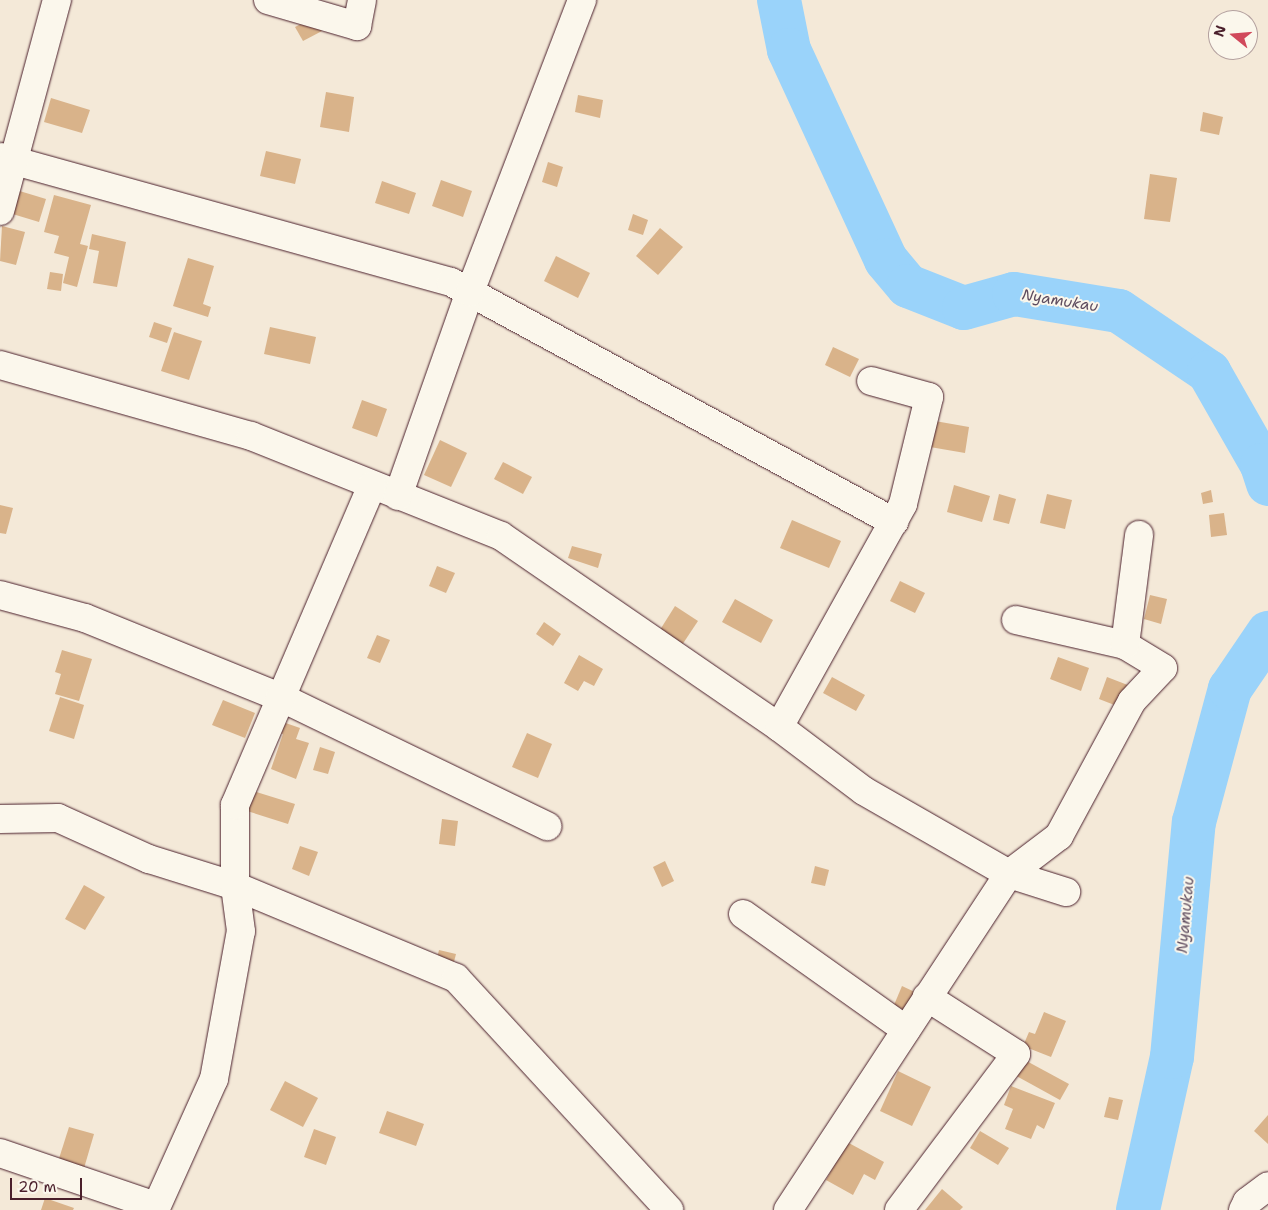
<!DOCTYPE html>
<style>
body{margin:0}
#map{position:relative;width:1268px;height:1210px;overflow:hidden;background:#f4e9d8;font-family:"Shantell Sans",sans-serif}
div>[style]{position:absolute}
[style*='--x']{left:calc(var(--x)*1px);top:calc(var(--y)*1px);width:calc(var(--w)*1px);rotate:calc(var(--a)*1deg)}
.river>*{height:44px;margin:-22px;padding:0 22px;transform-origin:22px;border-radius:22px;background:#9ad3fa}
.building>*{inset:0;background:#d9b38a}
.roads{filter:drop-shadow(0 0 1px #4a1f2b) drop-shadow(0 0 1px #4a1f2b)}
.minor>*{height:28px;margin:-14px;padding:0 14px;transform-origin:14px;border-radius:14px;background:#fbf7ec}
span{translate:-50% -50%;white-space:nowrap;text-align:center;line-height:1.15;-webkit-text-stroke:4px #fbf7ec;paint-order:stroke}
.water-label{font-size:15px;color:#5e4c5f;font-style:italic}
.north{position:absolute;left:1208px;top:10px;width:50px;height:50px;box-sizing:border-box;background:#fbf7ec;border:1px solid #b4a19f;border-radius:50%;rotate:287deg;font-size:14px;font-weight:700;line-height:20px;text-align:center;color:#4a1f2b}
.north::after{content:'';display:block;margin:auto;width:18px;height:22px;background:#d1495b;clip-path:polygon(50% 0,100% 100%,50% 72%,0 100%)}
.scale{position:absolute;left:10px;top:1178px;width:72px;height:22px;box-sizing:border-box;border:2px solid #4a1f2b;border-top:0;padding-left:6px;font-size:15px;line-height:18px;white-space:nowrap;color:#4a1f2b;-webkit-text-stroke:4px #fbf7ec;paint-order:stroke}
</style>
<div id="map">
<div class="river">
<i style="--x:779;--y:0;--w:51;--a:78.7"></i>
<i style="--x:789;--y:50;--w:231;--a:65.2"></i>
<i style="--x:886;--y:260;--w:34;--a:50"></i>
<i style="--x:908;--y:286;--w:60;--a:21.4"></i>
<i style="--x:964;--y:308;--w:52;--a:-15.6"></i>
<i style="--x:1014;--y:294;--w:106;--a:9.2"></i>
<i style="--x:1119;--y:311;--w:109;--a:34.1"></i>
<i style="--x:1209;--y:372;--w:107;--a:60.3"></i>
<i style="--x:1262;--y:465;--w:20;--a:72"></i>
<i style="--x:1138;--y:1210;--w:157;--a:-77.5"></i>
<i style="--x:1172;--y:1057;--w:236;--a:-84.7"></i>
<i style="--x:1194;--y:822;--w:138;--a:-74.9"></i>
<i style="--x:1230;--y:689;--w:68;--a:-55.8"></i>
</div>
<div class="building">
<i style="clip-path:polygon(315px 17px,322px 31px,303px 41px,295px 27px)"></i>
<i style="clip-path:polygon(326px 92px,354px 97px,349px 132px,320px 127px)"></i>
<i style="clip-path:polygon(578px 95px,603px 100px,600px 118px,575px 112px)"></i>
<i style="clip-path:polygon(51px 98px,90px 110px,82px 133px,44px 122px)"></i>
<i style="clip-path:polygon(1203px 112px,1223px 117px,1219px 135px,1200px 131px)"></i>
<i style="clip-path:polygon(266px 151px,301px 159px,295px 184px,260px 176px)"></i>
<i style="clip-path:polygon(548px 162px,563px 167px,557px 187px,542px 182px)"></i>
<i style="clip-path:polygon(1150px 174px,1177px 178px,1170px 222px,1144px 219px)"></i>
<i style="clip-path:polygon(441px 180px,472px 191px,463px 217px,432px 206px)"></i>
<i style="clip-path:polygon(382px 181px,416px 193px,409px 214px,375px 203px)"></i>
<i style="clip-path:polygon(13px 189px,46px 199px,39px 222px,6px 212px)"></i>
<i style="clip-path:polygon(54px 195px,91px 205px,80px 244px,88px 246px,77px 287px,63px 283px,69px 257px,54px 253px,59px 236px,44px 232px)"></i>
<i style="clip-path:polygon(633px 214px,648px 220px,643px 235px,628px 230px)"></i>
<i style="clip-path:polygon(2px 226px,25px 232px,16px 265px,0 261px)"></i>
<i style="clip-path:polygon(660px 228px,683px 247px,658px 275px,636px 256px)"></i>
<i style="clip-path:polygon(92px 234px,126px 242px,117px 287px,93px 283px,99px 251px,89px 249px)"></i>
<i style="clip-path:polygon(556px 256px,590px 273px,578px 298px,544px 281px)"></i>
<i style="clip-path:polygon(188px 258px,214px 266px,203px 304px,211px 307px,208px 317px,173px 306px)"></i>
<i style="clip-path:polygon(50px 272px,63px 274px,61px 291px,47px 289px)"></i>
<i style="clip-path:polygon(154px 322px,172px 328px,167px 343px,149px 337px)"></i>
<i style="clip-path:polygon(270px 327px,316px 337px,310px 364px,264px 354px)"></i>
<i style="clip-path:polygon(174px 332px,202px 341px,189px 380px,161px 371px)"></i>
<i style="clip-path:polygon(833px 347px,859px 359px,850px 377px,825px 365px)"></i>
<i style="clip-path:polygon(362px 400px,387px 409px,377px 437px,352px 428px)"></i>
<i style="clip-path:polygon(935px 421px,969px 427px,965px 453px,930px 447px)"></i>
<i style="clip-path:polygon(440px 440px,467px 453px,451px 487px,424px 475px)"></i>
<i style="clip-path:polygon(503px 462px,532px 477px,523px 494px,494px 479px)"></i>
<i style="clip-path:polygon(954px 485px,990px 496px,982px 522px,947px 512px)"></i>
<i style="clip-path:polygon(1211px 490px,1213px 502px,1203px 504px,1201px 493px)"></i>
<i style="clip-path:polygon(999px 494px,1016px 499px,1009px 524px,993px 520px)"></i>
<i style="clip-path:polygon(1047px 494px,1072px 500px,1065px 529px,1040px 523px)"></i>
<i style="clip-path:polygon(0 505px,13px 508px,6px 534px,0 533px)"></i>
<i style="clip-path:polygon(1224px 513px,1227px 535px,1211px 537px,1209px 515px)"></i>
<i style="clip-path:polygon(792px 520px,841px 541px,829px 568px,780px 548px)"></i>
<i style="clip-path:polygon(572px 546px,602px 554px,598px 568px,568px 558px)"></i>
<i style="clip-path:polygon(437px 566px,455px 573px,446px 593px,429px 586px)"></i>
<i style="clip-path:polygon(900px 581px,925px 593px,915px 613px,890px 601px)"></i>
<i style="clip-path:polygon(1150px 595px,1167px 599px,1161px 624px,1144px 619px)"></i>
<i style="clip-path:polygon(735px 599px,773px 620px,761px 643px,722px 622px)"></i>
<i style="clip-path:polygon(675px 606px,698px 621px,670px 663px,648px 649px)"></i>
<i style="clip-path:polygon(544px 622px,561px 634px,553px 646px,536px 634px)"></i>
<i style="clip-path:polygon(377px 635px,390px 640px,380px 663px,367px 658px)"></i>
<i style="clip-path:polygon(62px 650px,92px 659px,79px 701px,55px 694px,61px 674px,55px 672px)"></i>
<i style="clip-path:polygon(579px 655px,603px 669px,594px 686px,584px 681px,578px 691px,564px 683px)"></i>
<i style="clip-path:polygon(1058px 657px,1089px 668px,1081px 691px,1050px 679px)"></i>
<i style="clip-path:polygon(832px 677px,865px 695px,856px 711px,823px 693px)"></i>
<i style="clip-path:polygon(1107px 677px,1138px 689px,1130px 711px,1099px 699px)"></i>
<i style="clip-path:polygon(60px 697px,84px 705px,74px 739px,49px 731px)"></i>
<i style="clip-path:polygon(223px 700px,255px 713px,245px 738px,212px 725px)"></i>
<i style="clip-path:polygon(277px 720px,300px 728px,296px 739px,309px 743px,296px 779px,271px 769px,283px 734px,273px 731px)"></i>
<i style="clip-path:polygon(527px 733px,552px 744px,538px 778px,512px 767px)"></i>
<i style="clip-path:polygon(320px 747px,335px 752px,328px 774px,313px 770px)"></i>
<i style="clip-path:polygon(250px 790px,295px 804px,288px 824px,244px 810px)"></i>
<i style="clip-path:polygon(442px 819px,458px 821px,455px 846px,439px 844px)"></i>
<i style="clip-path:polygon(300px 846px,318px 852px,309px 876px,292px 869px)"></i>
<i style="clip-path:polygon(665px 861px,674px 881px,662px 887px,653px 867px)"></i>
<i style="clip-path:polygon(815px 866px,829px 870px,825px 886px,811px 883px)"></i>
<i style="clip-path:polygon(84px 885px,105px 897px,85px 930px,65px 919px)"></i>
<i style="clip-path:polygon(439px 950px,456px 954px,449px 981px,432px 978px)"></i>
<i style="clip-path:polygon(902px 986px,919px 994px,911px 1013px,894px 1005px)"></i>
<i style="clip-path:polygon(1044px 1012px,1066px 1021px,1051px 1057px,1023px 1046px,1029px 1032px,1035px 1034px)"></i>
<i style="clip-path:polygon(1021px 1058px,1069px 1084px,1060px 1100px,1013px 1074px)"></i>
<i style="clip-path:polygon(898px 1071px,931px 1087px,912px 1126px,880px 1111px)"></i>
<i style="clip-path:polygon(285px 1081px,318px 1098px,303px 1127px,270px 1110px)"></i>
<i style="clip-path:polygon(1011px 1086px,1055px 1103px,1044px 1129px,1037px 1125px,1031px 1139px,1005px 1129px,1013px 1109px,1004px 1105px)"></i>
<i style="clip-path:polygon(1109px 1097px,1123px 1100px,1118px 1120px,1104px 1117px)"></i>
<i style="clip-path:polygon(387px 1111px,424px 1124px,416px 1146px,379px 1133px)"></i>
<i style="clip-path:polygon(1268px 1115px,1268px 1144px,1254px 1131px)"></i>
<i style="clip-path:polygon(69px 1127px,94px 1134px,82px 1175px,56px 1168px)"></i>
<i style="clip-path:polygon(314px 1129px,336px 1137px,326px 1165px,304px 1157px)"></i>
<i style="clip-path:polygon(980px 1131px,1009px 1148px,998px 1165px,970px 1148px)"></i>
<i style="clip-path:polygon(847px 1142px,884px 1162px,875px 1180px,864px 1174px,853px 1195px,826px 1180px)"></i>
<i style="clip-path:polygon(942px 1189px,963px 1207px,960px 1210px,925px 1210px)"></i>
<i style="clip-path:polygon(45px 1198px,74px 1208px,73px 1210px,41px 1210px)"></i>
</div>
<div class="roads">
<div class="minor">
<i style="--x:268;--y:0;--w:93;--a:16.3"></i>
<i style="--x:357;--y:26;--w:26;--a:-79"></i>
<i style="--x:0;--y:157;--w:468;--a:15.5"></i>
<i style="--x:451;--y:282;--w:504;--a:28.45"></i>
<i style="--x:0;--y:211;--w:219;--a:-74.9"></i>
<i style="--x:0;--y:365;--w:261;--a:15.8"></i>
<i style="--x:251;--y:436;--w:269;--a:21.8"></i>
<i style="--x:501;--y:536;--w:337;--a:34.5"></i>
<i style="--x:779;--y:727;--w:106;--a:37"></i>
<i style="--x:864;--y:791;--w:167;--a:29.8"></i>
<i style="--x:1009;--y:874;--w:60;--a:17.5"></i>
<i style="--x:398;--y:496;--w:216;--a:-70.6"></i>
<i style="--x:470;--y:292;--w:313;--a:-69"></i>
<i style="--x:0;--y:595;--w:88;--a:15.1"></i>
<i style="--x:85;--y:618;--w:210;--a:22.1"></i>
<i style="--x:280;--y:697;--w:297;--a:25.8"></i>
<i style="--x:1016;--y:620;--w:112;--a:12.9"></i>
<i style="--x:779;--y:727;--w:255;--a:-60.9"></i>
<i style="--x:903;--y:504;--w:110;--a:-76.3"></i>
<i style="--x:929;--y:397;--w:60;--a:-164.6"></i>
<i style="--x:0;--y:819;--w:58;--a:-1"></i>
<i style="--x:58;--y:818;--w:100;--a:24.3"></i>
<i style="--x:149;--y:859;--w:90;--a:17.4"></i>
<i style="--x:235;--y:886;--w:239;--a:22.6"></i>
<i style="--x:456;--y:978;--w:315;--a:47.4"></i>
<i style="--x:743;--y:914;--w:200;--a:35.4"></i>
<i style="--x:0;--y:1153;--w:165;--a:18.8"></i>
<i style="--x:155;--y:1210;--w:144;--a:-65.8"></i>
<i style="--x:214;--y:1079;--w:150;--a:-79.7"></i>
<i style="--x:241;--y:931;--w:45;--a:-97.6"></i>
<i style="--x:235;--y:886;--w:81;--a:-90"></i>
<i style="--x:235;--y:805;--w:347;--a:-66.8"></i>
<i style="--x:788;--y:1210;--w:402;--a:-56.7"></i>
<i style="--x:1009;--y:874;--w:63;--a:-37.2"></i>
<i style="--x:1059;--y:836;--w:153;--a:-61.6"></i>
<i style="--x:1132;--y:701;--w:45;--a:-46.8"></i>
<i style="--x:1163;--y:668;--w:44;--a:-148.8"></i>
<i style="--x:1125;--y:645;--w:111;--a:-82.7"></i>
<i style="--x:899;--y:1210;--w:195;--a:-53.1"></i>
<i style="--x:1016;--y:1054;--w:106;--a:-147.4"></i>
<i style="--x:1243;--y:1210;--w:9;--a:-63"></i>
<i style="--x:1247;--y:1202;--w:26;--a:-37"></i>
</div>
</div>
<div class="water-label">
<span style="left:1060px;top:301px;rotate:9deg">Nyamukau</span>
<span style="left:1186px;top:915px;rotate:-85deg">Nyamukau</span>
</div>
<div class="north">N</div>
<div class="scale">20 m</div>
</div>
